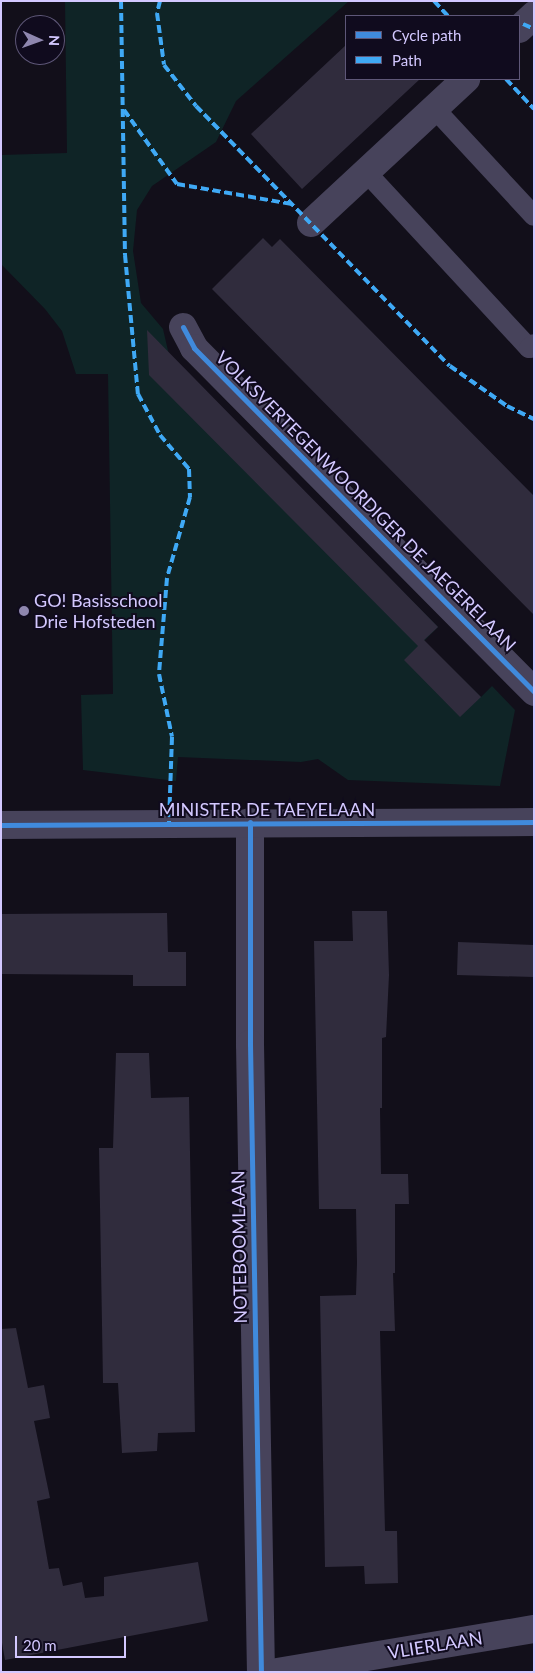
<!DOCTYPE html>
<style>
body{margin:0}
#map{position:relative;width:535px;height:1673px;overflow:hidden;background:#120f1a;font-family:Lato,sans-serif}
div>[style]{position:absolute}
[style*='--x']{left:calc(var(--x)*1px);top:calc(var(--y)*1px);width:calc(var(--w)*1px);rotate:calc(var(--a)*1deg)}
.green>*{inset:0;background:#0f2426}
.building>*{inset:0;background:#302c3d}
.service>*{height:20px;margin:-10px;padding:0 10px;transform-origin:10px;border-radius:10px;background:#47435b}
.minor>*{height:28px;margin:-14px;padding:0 14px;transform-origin:14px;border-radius:14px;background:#47435b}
.quiet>*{height:4px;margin-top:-2px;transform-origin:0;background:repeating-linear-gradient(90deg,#3fa9f5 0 8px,transparent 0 12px)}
.cycleway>*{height:5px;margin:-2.5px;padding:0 2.5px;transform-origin:2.5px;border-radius:2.5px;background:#408adc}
.dots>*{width:14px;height:14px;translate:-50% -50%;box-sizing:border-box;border:2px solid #100b1e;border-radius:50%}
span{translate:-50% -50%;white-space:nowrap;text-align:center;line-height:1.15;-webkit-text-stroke:4px #100b1e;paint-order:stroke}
.street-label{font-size:18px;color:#d3c8ff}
.poi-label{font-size:18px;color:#d3c8ff}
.left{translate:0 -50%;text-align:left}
.frame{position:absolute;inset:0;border:2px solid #d3c8ff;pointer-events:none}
.legend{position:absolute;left:345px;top:15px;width:175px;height:65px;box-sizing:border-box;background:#100b1e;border:1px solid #5e5778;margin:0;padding:6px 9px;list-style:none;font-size:15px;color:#d3c8ff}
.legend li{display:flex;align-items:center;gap:10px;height:25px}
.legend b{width:25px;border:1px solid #5e5778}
.north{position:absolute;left:15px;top:15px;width:50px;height:50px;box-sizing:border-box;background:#100b1e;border:1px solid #5e5778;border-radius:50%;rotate:92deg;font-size:14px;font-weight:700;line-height:20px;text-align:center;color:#d3c8ff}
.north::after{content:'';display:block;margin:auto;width:18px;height:22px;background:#8f87af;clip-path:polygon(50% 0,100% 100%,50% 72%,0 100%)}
.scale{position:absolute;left:15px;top:1636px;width:111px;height:22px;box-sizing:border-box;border:2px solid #d3c8ff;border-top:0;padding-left:6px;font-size:15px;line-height:18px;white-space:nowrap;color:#d3c8ff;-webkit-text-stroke:4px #100b1e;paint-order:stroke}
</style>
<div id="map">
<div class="green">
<i style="clip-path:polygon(65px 1px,349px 1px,236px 101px,216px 142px,152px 186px,137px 210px,133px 251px,141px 303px,163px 329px,169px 355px,438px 627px,424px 641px,481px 697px,492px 686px,515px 710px,500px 786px,348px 780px,318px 759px,301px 762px,178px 757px,176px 781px,83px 770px,81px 695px,113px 694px,108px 374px,76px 374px,62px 331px,45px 309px,1px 264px,1px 155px,67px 153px)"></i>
</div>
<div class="building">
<i style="clip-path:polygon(346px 45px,346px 79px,420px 79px,302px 189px,251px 134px)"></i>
<i style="clip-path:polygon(263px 238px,272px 247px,280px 239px,534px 496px,534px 615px,212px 289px)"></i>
<i style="clip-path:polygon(147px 330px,438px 627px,424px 640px,481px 697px,460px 717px,404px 660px,418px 646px,149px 375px)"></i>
<i style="clip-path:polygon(352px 911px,387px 911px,389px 975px,386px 1037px,382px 1038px,382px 1108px,380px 1108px,381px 1174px,408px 1174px,409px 1204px,395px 1204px,395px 1273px,393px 1273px,395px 1331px,380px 1331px,385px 1531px,397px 1531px,398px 1583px,365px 1584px,364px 1566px,325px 1567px,320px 1296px,356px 1295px,357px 1263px,356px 1209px,319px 1209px,314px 941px,353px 941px)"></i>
<i style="clip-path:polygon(167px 913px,168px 952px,186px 952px,186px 986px,133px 986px,133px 975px,1px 974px,1px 914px)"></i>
<i style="clip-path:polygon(458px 942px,534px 945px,534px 977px,457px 975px)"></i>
<i style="clip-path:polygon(116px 1053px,149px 1053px,151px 1098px,189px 1097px,195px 1432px,158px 1433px,157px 1451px,122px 1453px,118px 1383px,103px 1383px,99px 1148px,113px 1148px)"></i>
<i style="clip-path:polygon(16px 1328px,28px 1388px,44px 1385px,50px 1418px,34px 1421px,50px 1498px,37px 1501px,49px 1569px,59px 1568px,63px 1586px,82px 1582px,85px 1598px,104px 1596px,104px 1577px,198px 1562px,208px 1621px,5px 1660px,1px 1637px,1px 1329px)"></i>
</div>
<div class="service">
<i style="--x:434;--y:108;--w:147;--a:47.2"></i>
<i style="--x:366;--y:172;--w:240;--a:47.2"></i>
<i style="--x:529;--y:348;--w:6;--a:-39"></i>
</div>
<div class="minor">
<i style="--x:519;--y:29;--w:21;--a:-43"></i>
<i style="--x:311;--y:223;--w:212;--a:-42.9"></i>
<i style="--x:183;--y:327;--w:24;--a:62"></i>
<i style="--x:194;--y:348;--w:484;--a:45.3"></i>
<i style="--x:250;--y:822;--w:222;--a:90"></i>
<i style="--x:250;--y:1044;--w:628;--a:89"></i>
<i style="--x:1;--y:825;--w:533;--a:-0.32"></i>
<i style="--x:277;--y:1672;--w:261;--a:-9.5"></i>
</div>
<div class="quiet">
<i style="--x:121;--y:1;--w:254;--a:89.1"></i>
<i style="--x:125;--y:255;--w:140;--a:84.7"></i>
<i style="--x:138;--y:394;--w:47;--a:61.8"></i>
<i style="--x:160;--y:435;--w:45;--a:49.5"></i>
<i style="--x:189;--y:469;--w:28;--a:88"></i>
<i style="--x:190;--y:497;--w:84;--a:105.9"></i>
<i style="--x:167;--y:578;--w:96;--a:94.8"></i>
<i style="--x:159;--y:674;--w:64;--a:78.3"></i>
<i style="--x:172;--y:737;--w:86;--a:92"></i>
<i style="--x:160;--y:1;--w:12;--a:104"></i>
<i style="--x:157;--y:13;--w:52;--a:82.3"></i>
<i style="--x:164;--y:65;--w:52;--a:52"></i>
<i style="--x:196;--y:106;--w:363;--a:45.7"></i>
<i style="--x:450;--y:366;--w:70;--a:35.1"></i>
<i style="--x:507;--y:406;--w:30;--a:26"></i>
<i style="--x:434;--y:1;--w:21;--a:47"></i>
<i style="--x:523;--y:24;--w:12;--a:24"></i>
<i style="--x:506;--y:79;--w:41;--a:47"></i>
<i style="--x:124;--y:110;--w:91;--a:54.4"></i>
<i style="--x:177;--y:184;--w:117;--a:9.9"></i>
</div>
<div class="cycleway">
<i style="--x:183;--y:327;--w:24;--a:62"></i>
<i style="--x:194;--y:348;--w:484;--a:45.3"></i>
<i style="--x:250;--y:822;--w:222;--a:90"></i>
<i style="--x:250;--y:1044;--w:628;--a:89"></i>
<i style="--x:1;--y:825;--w:533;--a:-0.32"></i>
</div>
<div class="dots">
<i style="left:24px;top:611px;background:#8f87af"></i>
</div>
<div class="street-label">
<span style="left:366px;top:501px;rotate:45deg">VOLKSVERTEGENWOORDIGER DE JAEGERELAAN</span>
<span style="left:267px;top:809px">MINISTER DE TAEYELAAN</span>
<span style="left:239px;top:1247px;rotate:-91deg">NOTEBOOMLAAN</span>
<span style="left:435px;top:1645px;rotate:-9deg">VLIERLAAN</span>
</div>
<div class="poi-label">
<span class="left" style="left:34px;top:611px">GO! Basisschool<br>Drie Hofsteden</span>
</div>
<div class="frame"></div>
<ul class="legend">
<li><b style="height:6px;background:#408adc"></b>Cycle path</li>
<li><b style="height:6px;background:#3fa9f5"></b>Path</li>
</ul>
<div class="north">N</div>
<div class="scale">20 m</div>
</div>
